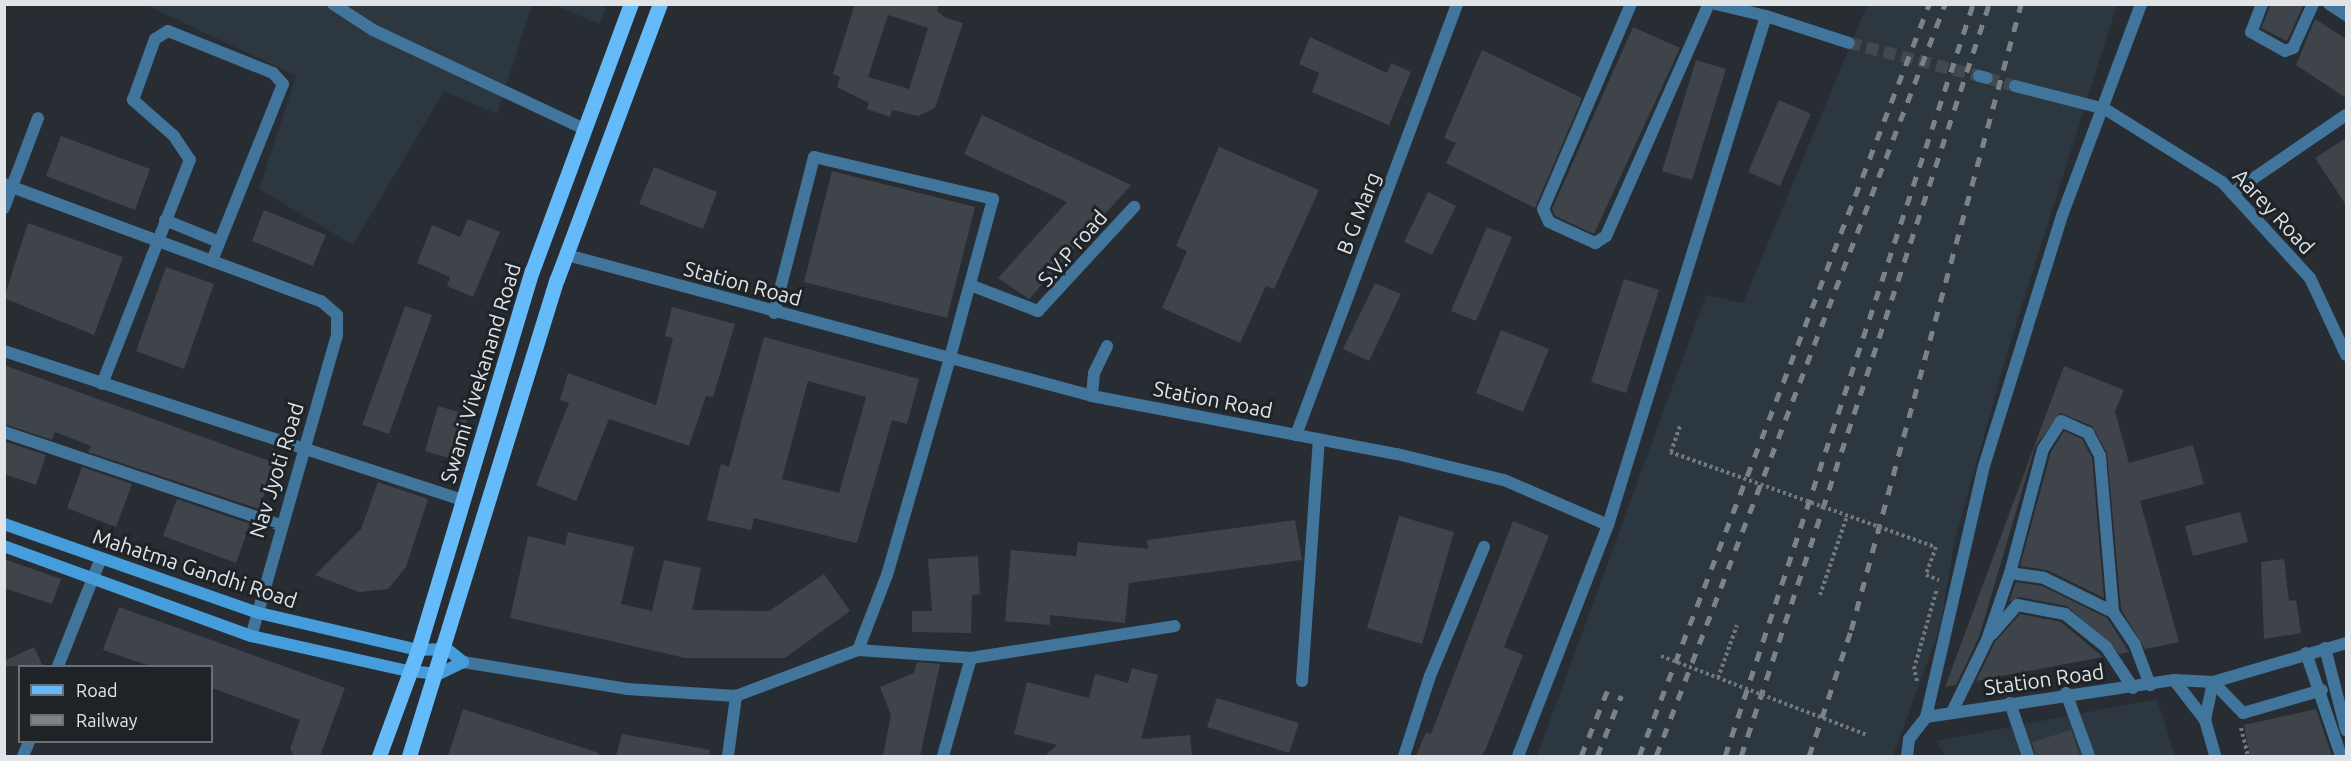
<!DOCTYPE html>
<style>
body{margin:0}
#map{position:relative;width:2351px;height:761px;overflow:hidden;background:#272d32;font-family:Ubuntu,sans-serif}
div>[style]{position:absolute}
[style*='--x']{left:calc(var(--x)*1px);top:calc(var(--y)*1px);width:calc(var(--w)*1px);rotate:calc(var(--a)*1deg)}
.built>*{inset:0;background:#2c373f}
.building>*{inset:0;background:#3e4449}
.pedestrian-tunnel>*{height:12px;margin-top:-6px;transform-origin:0;background:repeating-linear-gradient(90deg,#43484d 0 12px,transparent 0 18px)}
.path>*{height:4px;margin-top:-2px;transform-origin:0;background:repeating-linear-gradient(90deg,#73787c 0 3px,transparent 0 6px)}
.service>*{height:12px;margin:-6px;padding:0 6px;transform-origin:6px;border-radius:6px;background:#41759b}
.pedestrian>*{height:12px;margin:-6px;padding:0 6px;transform-origin:6px;border-radius:6px;background:#41759b}
.minor>*{height:12px;margin:-6px;padding:0 6px;transform-origin:6px;border-radius:6px;background:#41759b}
.tertiary>*{height:12px;margin:-6px;padding:0 6px;transform-origin:6px;border-radius:6px;background:#41759b}
.secondary>*{height:12px;margin:-6px;padding:0 6px;transform-origin:6px;border-radius:6px;background:#469ddb}
.primary>*{height:15px;margin:-7.5px;padding:0 7.5px;transform-origin:7.5px;border-radius:7.5px;background:#65bbfa}
.rail>*{height:4.5px;margin-top:-2.25px;transform-origin:0;background:repeating-linear-gradient(90deg,#7d8286 0 10px,transparent 0 20px)}
.path-bridge>*{height:4px;margin-top:-2px;transform-origin:0;background:repeating-linear-gradient(90deg,#73787c 0 3px,transparent 0 6px)}
span{translate:-50% -50%;white-space:nowrap;text-align:center;line-height:1.15;-webkit-text-stroke:6px #1e2328;paint-order:stroke}
.street-label{font-size:21px;color:#e0e4e7}
.frame{position:absolute;inset:0;border:6px solid #e0e4e7;pointer-events:none}
.legend{position:absolute;left:18px;top:665px;width:195px;height:78px;box-sizing:border-box;background:#1e2328;border:2px solid #6c7074;margin:0;padding:8px 10px;list-style:none;font-size:18px;color:#e0e4e7}
.legend li{display:flex;align-items:center;gap:12px;height:30px}
.legend b{width:30px;border:2px solid #6c7074}
</style>
<div id="map">
<div class="built">
<i style="clip-path:polygon(146px 5px,532px 5px,497px 114px,444px 91px,353px 245px,259px 189px,296px 76px)"></i>
<i style="clip-path:polygon(554px 5px,607px 4px,607px 5px,599px 24px)"></i>
<i style="clip-path:polygon(1867px 5px,2117px 5px,2009px 347px,1955px 539px,1940px 628px,1893px 756px,1537px 756px,1706px 295px,1743px 303px)"></i>
<i style="clip-path:polygon(2157px 699px,2175px 756px,1946px 756px,1936px 741px)"></i>
</div>
<div class="building">
<i style="clip-path:polygon(evenodd,855px 4px,939px 4px,937px 11px,946px 18px,963px 23px,935px 108px,918px 116px,892px 110px,890px 117px,867px 109px,869px 103px,837px 87px,840px 77px,833px 74px,855px 4px,888px 15px,928px 28px,909px 89px,868px 77px,888px 15px)"></i>
<i style="clip-path:polygon(2271px 4px,2304px 4px,2287px 41px,2261px 28px)"></i>
<i style="clip-path:polygon(2315px 19px,2346px 39px,2346px 98px,2296px 65px)"></i>
<i style="clip-path:polygon(1633px 27px,1680px 48px,1594px 234px,1555px 216px,1552px 209px)"></i>
<i style="clip-path:polygon(1310px 37px,1387px 73px,1391px 63px,1411px 72px,1389px 125px,1312px 92px,1319px 73px,1299px 64px)"></i>
<i style="clip-path:polygon(1482px 50px,1582px 98px,1535px 208px,1446px 163px,1456px 143px,1444px 138px)"></i>
<i style="clip-path:polygon(1696px 60px,1726px 69px,1692px 180px,1662px 171px)"></i>
<i style="clip-path:polygon(1779px 100px,1811px 114px,1780px 186px,1748px 172px)"></i>
<i style="clip-path:polygon(982px 115px,1131px 185px,1029px 299px,998px 278px,1067px 202px,964px 154px)"></i>
<i style="clip-path:polygon(61px 136px,150px 169px,135px 210px,46px 176px)"></i>
<i style="clip-path:polygon(2346px 138px,2346px 205px,2315px 158px)"></i>
<i style="clip-path:polygon(1219px 147px,1319px 190px,1274px 289px,1266px 286px,1240px 343px,1162px 308px,1187px 251px,1176px 246px)"></i>
<i style="clip-path:polygon(654px 167px,717px 192px,703px 229px,639px 204px)"></i>
<i style="clip-path:polygon(832px 171px,975px 207px,947px 318px,804px 282px)"></i>
<i style="clip-path:polygon(1428px 192px,1456px 206px,1432px 255px,1404px 242px)"></i>
<i style="clip-path:polygon(264px 210px,326px 235px,313px 266px,252px 241px)"></i>
<i style="clip-path:polygon(468px 219px,500px 232px,473px 297px,447px 286px,450px 277px,417px 263px,432px 225px,460px 237px)"></i>
<i style="clip-path:polygon(28px 223px,123px 257px,94px 335px,4px 298px)"></i>
<i style="clip-path:polygon(1487px 227px,1512px 237px,1476px 321px,1451px 311px)"></i>
<i style="clip-path:polygon(166px 267px,214px 284px,184px 369px,136px 351px)"></i>
<i style="clip-path:polygon(1624px 279px,1659px 290px,1626px 393px,1591px 382px)"></i>
<i style="clip-path:polygon(1375px 283px,1401px 294px,1369px 361px,1343px 349px)"></i>
<i style="clip-path:polygon(405px 306px,432px 315px,389px 434px,362px 425px)"></i>
<i style="clip-path:polygon(672px 307px,735px 324px,713px 397px,706px 396px,689px 446px,609px 419px,576px 501px,536px 485px,569px 403px,560px 400px,568px 373px,656px 405px,673px 338px,665px 336px)"></i>
<i style="clip-path:polygon(1501px 330px,1549px 349px,1523px 412px,1476px 393px)"></i>
<i style="clip-path:polygon(evenodd,764px 337px,919px 379px,907px 424px,892px 420px,857px 543px,754px 518px,751px 530px,707px 520px,721px 464px,729px 467px,764px 337px,808px 381px,866px 397px,839px 493px,782px 479px,808px 381px)"></i>
<i style="clip-path:polygon(4px 365px,275px 463px,259px 509px,88px 452px,91px 446px,55px 432px,52px 440px,4px 424px)"></i>
<i style="clip-path:polygon(2064px 366px,2124px 390px,2115px 411px,2129px 463px,2193px 445px,2204px 484px,2140px 501px,2179px 642px,2145px 649px,2121px 609px,2107px 453px,2092px 426px,2060px 413px,2035px 447px,1979px 637px,1956px 685px,1945px 687px)"></i>
<i style="clip-path:polygon(438px 406px,468px 415px,455px 460px,425px 451px)"></i>
<i style="clip-path:polygon(2064px 431px,2082px 439px,2092px 458px,2104px 598px,2047px 570px,2020px 566px,2051px 452px)"></i>
<i style="clip-path:polygon(4px 441px,46px 455px,36px 485px,4px 474px)"></i>
<i style="clip-path:polygon(82px 467px,132px 484px,116px 527px,67px 508px)"></i>
<i style="clip-path:polygon(378px 482px,428px 499px,406px 567px,388px 589px,359px 592px,315px 575px,361px 529px)"></i>
<i style="clip-path:polygon(177px 499px,250px 524px,236px 563px,163px 536px)"></i>
<i style="clip-path:polygon(2240px 512px,2248px 542px,2193px 556px,2185px 526px)"></i>
<i style="clip-path:polygon(1399px 516px,1454px 532px,1422px 644px,1367px 628px)"></i>
<i style="clip-path:polygon(1295px 520px,1302px 560px,1129px 583px,1125px 623px,1050px 615px,1050px 625px,1005px 621px,1011px 550px,1076px 556px,1078px 542px,1148px 549px,1147px 540px)"></i>
<i style="clip-path:polygon(1513px 521px,1549px 536px,1504px 647px,1523px 655px,1485px 751px,1481px 756px,1416px 756px,1426px 732px,1431px 734px)"></i>
<i style="clip-path:polygon(568px 532px,634px 547px,621px 604px,652px 611px,664px 560px,701px 568px,692px 610px,769px 611px,824px 574px,850px 611px,785px 658px,685px 658px,510px 618px,528px 536px,565px 545px)"></i>
<i style="clip-path:polygon(978px 556px,980px 594px,972px 595px,971px 633px,912px 632px,912px 611px,932px 611px,928px 559px)"></i>
<i style="clip-path:polygon(4px 559px,61px 579px,52px 604px,4px 588px)"></i>
<i style="clip-path:polygon(2284px 559px,2289px 601px,2296px 600px,2301px 633px,2264px 639px,2261px 562px)"></i>
<i style="clip-path:polygon(2016px 582px,2042px 586px,2107px 618px,2129px 652px,2120px 654px,2067px 606px,2019px 597px,2009px 602px)"></i>
<i style="clip-path:polygon(119px 607px,345px 688px,320px 756px,294px 756px,290px 749px,300px 720px,212px 688px,212px 666px,150px 666px,103px 650px)"></i>
<i style="clip-path:polygon(2020px 614px,2061px 622px,2103px 657px,1976px 681px,1995px 642px)"></i>
<i style="clip-path:polygon(34px 647px,43px 666px,4px 666px,4px 661px)"></i>
<i style="clip-path:polygon(917px 662px,940px 664px,920px 756px,883px 756px,891px 715px,880px 687px,914px 673px)"></i>
<i style="clip-path:polygon(1132px 668px,1158px 675px,1141px 739px,1190px 735px,1192px 756px,1045px 756px,1057px 745px,1014px 734px,1027px 682px,1089px 698px,1095px 674px,1128px 683px)"></i>
<i style="clip-path:polygon(1217px 698px,1299px 723px,1289px 753px,1207px 727px)"></i>
<i style="clip-path:polygon(463px 709px,599px 753px,599px 756px,448px 756px)"></i>
<i style="clip-path:polygon(2316px 709px,2332px 756px,2250px 756px,2244px 725px)"></i>
<i style="clip-path:polygon(2071px 730px,2080px 756px,2036px 756px,2032px 742px)"></i>
<i style="clip-path:polygon(622px 734px,710px 750px,709px 756px,616px 756px)"></i>
</div>
<div class="pedestrian-tunnel">
<i style="--x:1849;--y:43;--w:134;--a:14.2"></i>
<i style="--x:1987;--y:78;--w:29;--a:16"></i>
</div>
<div class="path">
<i style="--x:1671;--y:452;--w:28;--a:-71"></i>
<i style="--x:1820;--y:595;--w:83;--a:-71.1"></i>
<i style="--x:1718;--y:678;--w:56;--a:-70.3"></i>
<i style="--x:1917;--y:681;--w:12;--a:-104"></i>
<i style="--x:1914;--y:669;--w:84;--a:-74.1"></i>
<i style="--x:2241;--y:728;--w:29;--a:76"></i>
</div>
<div class="service">
<i style="--x:333;--y:4;--w:48;--a:33"></i>
<i style="--x:373;--y:30;--w:233;--a:25.1"></i>
<i style="--x:1631;--y:4;--w:223;--a:113.2"></i>
<i style="--x:1543;--y:209;--w:14;--a:65"></i>
<i style="--x:1549;--y:222;--w:51;--a:24.5"></i>
<i style="--x:1595;--y:243;--w:13;--a:-32"></i>
<i style="--x:1606;--y:236;--w:254;--a:-66.1"></i>
<i style="--x:970;--y:285;--w:73;--a:20.9"></i>
<i style="--x:1038;--y:311;--w:142;--a:-47.3"></i>
<i style="--x:774;--y:313;--w:161;--a:-75.6"></i>
<i style="--x:814;--y:157;--w:184;--a:13.2"></i>
<i style="--x:993;--y:199;--w:161;--a:105.2"></i>
<i style="--x:1092;--y:396;--w:23;--a:-85"></i>
<i style="--x:1094;--y:373;--w:30;--a:-64"></i>
<i style="--x:2010;--y:573;--w:128;--a:-75.1"></i>
<i style="--x:2043;--y:449;--w:33;--a:-57"></i>
<i style="--x:2061;--y:421;--w:30;--a:24"></i>
<i style="--x:2088;--y:433;--w:26;--a:62"></i>
<i style="--x:2100;--y:456;--w:157;--a:85.2"></i>
<i style="--x:1992;--y:634;--w:38;--a:-49"></i>
<i style="--x:2017;--y:605;--w:49;--a:10.6"></i>
<i style="--x:2065;--y:614;--w:53;--a:38.8"></i>
<i style="--x:2106;--y:647;--w:49;--a:56.6"></i>
<i style="--x:2325;--y:648;--w:85;--a:75.6"></i>
<i style="--x:2306;--y:653;--w:109;--a:71.2"></i>
<i style="--x:1302;--y:681;--w:242;--a:-86"></i>
<i style="--x:2213;--y:682;--w:43;--a:45.9"></i>
<i style="--x:2243;--y:713;--w:82;--a:-16.2"></i>
<i style="--x:2066;--y:693;--w:67;--a:69.9"></i>
<i style="--x:2010;--y:703;--w:56;--a:71.2"></i>
<i style="--x:1952;--y:712;--w:80;--a:-64.1"></i>
<i style="--x:1987;--y:640;--w:71;--a:-71.1"></i>
<i style="--x:2010;--y:573;--w:34;--a:8"></i>
<i style="--x:2044;--y:578;--w:77;--a:26.2"></i>
<i style="--x:2113;--y:612;--w:40;--a:56"></i>
<i style="--x:2135;--y:645;--w:43;--a:69.4"></i>
</div>
<div class="pedestrian">
<i style="--x:1766;--y:16;--w:87;--a:18"></i>
<i style="--x:1979;--y:76;--w:8;--a:14"></i>
<i style="--x:2015;--y:86;--w:93;--a:14.3"></i>
</div>
<div class="minor">
<i style="--x:2262;--y:4;--w:30;--a:111"></i>
<i style="--x:2251;--y:32;--w:39;--a:29"></i>
<i style="--x:2285;--y:51;--w:9;--a:-21"></i>
<i style="--x:2293;--y:48;--w:48;--a:-65.6"></i>
<i style="--x:2329;--y:4;--w:20;--a:33"></i>
<i style="--x:4;--y:184;--w:338;--a:20.3"></i>
<i style="--x:321;--y:301;--w:21;--a:41"></i>
<i style="--x:337;--y:315;--w:20;--a:90"></i>
<i style="--x:337;--y:335;--w:313;--a:105.9"></i>
<i style="--x:2232;--y:193;--w:138;--a:-34.4"></i>
<i style="--x:4;--y:208;--w:96;--a:-69.3"></i>
<i style="--x:165;--y:220;--w:58;--a:22.2"></i>
<i style="--x:4;--y:351;--w:483;--a:18"></i>
<i style="--x:102;--y:384;--w:241;--a:-68.6"></i>
<i style="--x:190;--y:160;--w:29;--a:-124"></i>
<i style="--x:174;--y:136;--w:55;--a:-138.7"></i>
<i style="--x:133;--y:100;--w:65;--a:-70.2"></i>
<i style="--x:155;--y:39;--w:15;--a:-32"></i>
<i style="--x:168;--y:31;--w:113;--a:21.8"></i>
<i style="--x:273;--y:73;--w:15;--a:48"></i>
<i style="--x:283;--y:84;--w:191;--a:111.9"></i>
<i style="--x:4;--y:432;--w:291;--a:18.6"></i>
<i style="--x:1296;--y:435;--w:460;--a:-69.5"></i>
<i style="--x:858;--y:650;--w:113;--a:4"></i>
<i style="--x:971;--y:658;--w:206;--a:-8.9"></i>
<i style="--x:58;--y:666;--w:116;--a:-68.3"></i>
<i style="--x:23;--y:756;--w:15;--a:-67"></i>
<i style="--x:728;--y:756;--w:61;--a:-82.4"></i>
<i style="--x:943;--y:756;--w:102;--a:-74.1"></i>
<i style="--x:1404;--y:756;--w:84;--a:-72"></i>
<i style="--x:1430;--y:676;--w:140;--a:-67.3"></i>
</div>
<div class="tertiary">
<i style="--x:2105;--y:109;--w:138;--a:32"></i>
<i style="--x:2222;--y:182;--w:130;--a:47.5"></i>
<i style="--x:2310;--y:278;--w:85;--a:64.9"></i>
<i style="--x:567;--y:255;--w:544;--a:15.03"></i>
<i style="--x:1092;--y:396;--w:310;--a:10.8"></i>
<i style="--x:1397;--y:454;--w:110;--a:13.7"></i>
<i style="--x:1504;--y:480;--w:113;--a:23.4"></i>
<i style="--x:463;--y:662;--w:166;--a:9.3"></i>
<i style="--x:627;--y:689;--w:109;--a:3.7"></i>
<i style="--x:736;--y:696;--w:130;--a:-20.7"></i>
<i style="--x:858;--y:650;--w:80;--a:-68.9"></i>
<i style="--x:887;--y:575;--w:230;--a:-73.8"></i>
<i style="--x:2174;--y:680;--w:51;--a:52.2"></i>
<i style="--x:2213;--y:682;--w:39;--a:102"></i>
<i style="--x:2205;--y:720;--w:37;--a:74"></i>
<i style="--x:1926;--y:717;--w:258;--a:-77"></i>
<i style="--x:1984;--y:466;--w:265;--a:-72.7"></i>
<i style="--x:2063;--y:213;--w:223;--a:-69.5"></i>
<i style="--x:1518;--y:756;--w:248;--a:-68.7"></i>
<i style="--x:1608;--y:525;--w:533;--a:-72.76"></i>
<i style="--x:1766;--y:16;--w:51;--a:-166.5"></i>
<i style="--x:1907;--y:756;--w:17;--a:-83"></i>
<i style="--x:1909;--y:739;--w:28;--a:-52"></i>
<i style="--x:1926;--y:717;--w:251;--a:-8.5"></i>
<i style="--x:2174;--y:680;--w:39;--a:3"></i>
<i style="--x:2213;--y:682;--w:139;--a:-16.3"></i>
</div>
<div class="secondary">
<i style="--x:4;--y:524;--w:266;--a:19.3"></i>
<i style="--x:255;--y:612;--w:167;--a:13.1"></i>
<i style="--x:418;--y:650;--w:29;--a:-2"></i>
<i style="--x:447;--y:649;--w:21;--a:39"></i>
<i style="--x:463;--y:662;--w:28;--a:154"></i>
<i style="--x:438;--y:674;--w:30;--a:-174"></i>
<i style="--x:408;--y:671;--w:161;--a:-167.4"></i>
<i style="--x:251;--y:636;--w:263;--a:-160"></i>
</div>
<div class="primary">
<i style="--x:379;--y:756;--w:113;--a:-69.8"></i>
<i style="--x:418;--y:650;--w:396;--a:-73.3"></i>
<i style="--x:532;--y:271;--w:285;--a:-69.7"></i>
<i style="--x:409;--y:756;--w:499;--a:-72.8"></i>
<i style="--x:557;--y:279;--w:294;--a:-69.5"></i>
</div>
<div class="rail">
<i style="--x:1581;--y:756;--w:70;--a:-68.2"></i>
<i style="--x:1597;--y:756;--w:65;--a:-68.2"></i>
<i style="--x:1639;--y:756;--w:806;--a:-68.91"></i>
<i style="--x:1656;--y:756;--w:806;--a:-68.98"></i>
<i style="--x:1725;--y:756;--w:792;--a:-71.75"></i>
<i style="--x:1741;--y:756;--w:792;--a:-71.75"></i>
<i style="--x:1809;--y:756;--w:133;--a:-71.6"></i>
<i style="--x:1851;--y:630;--w:649;--a:-74.81"></i>
</div>
<div class="path-bridge">
<i style="--x:1670;--y:452;--w:282;--a:19.7"></i>
<i style="--x:1936;--y:547;--w:30;--a:110"></i>
<i style="--x:1926;--y:575;--w:14;--a:21"></i>
<i style="--x:1661;--y:656;--w:221;--a:21"></i>
</div>
<div class="street-label">
<span style="left:2274px;top:211px;rotate:47deg">Aarey Road</span>
<span style="left:1358px;top:213px;rotate:-69deg">B G Marg</span>
<span style="left:1072px;top:248px;rotate:-49deg">S.V.P road</span>
<span style="left:743px;top:283px;rotate:15deg">Station Road</span>
<span style="left:480px;top:373px;rotate:-73deg">Swami Vivekanand Road</span>
<span style="left:1213px;top:399px;rotate:11deg">Station Road</span>
<span style="left:276px;top:470px;rotate:-73deg">Nav Jyoti Road</span>
<span style="left:195px;top:568px;rotate:18deg">Mahatma Gandhi Road</span>
<span style="left:2044px;top:679px;rotate:-8deg">Station Road</span>
</div>
<div class="frame"></div>
<ul class="legend">
<li><b style="height:8px;background:#65bbfa"></b>Road</li>
<li><b style="height:8px;background:#7d8286"></b>Railway</li>
</ul>
</div>
